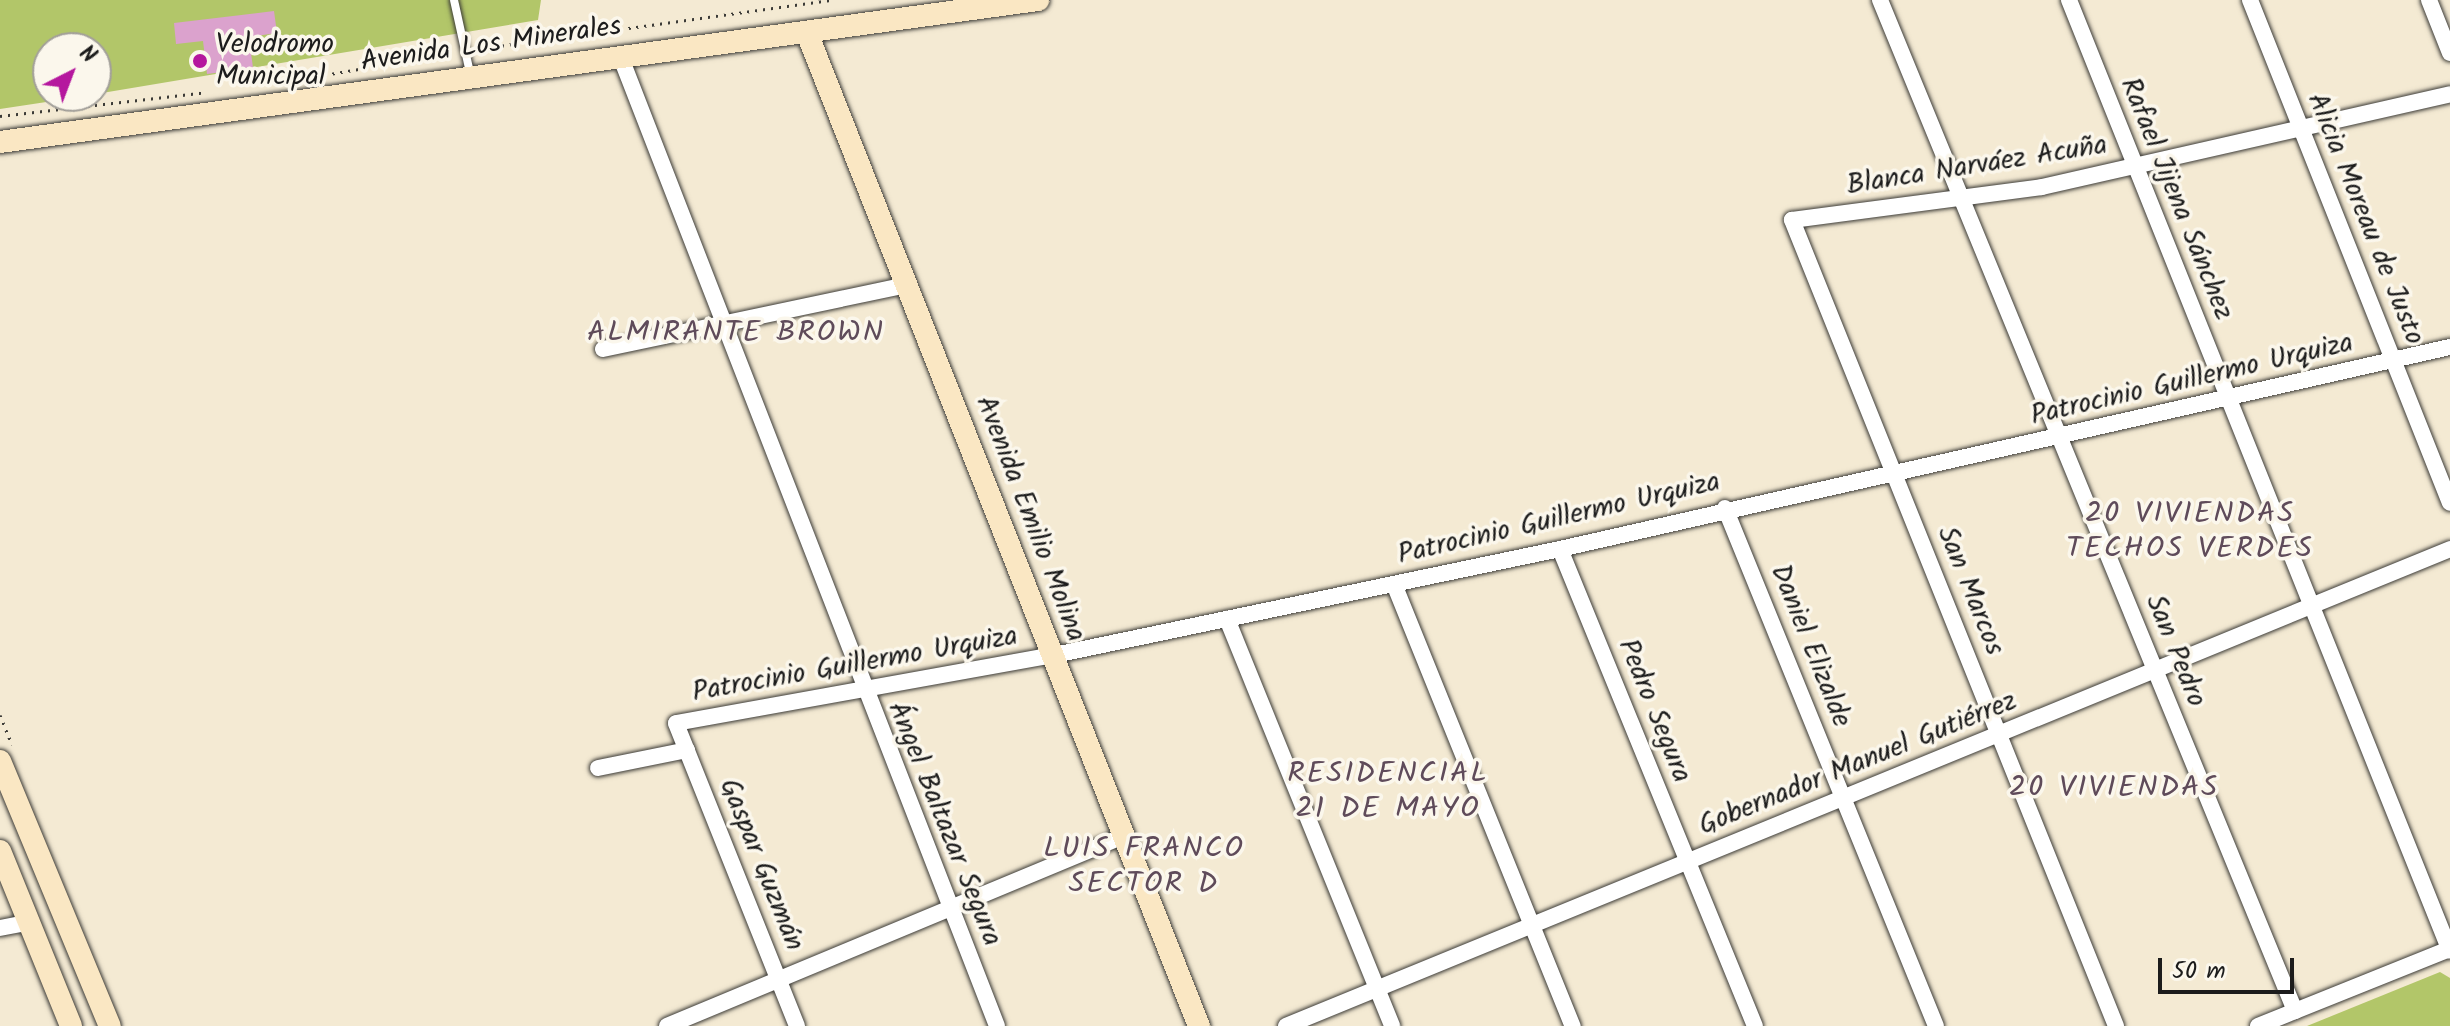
<!DOCTYPE html>
<meta charset="utf-8">
<style>
body{margin:0}
#map{position:relative;width:2450px;height:1026px;overflow:hidden;background:#f4ead3;font-family:Kalam,sans-serif}
div>[style]{position:absolute}
[style*='--x']{left:calc(var(--x)*1px);top:calc(var(--y)*1px);width:calc(var(--w)*1px);rotate:calc(var(--a)*1deg)}
.green>*{inset:0;background:#b2c669}
.building>*{inset:0;background:#dba2cd}
.path>*{height:3px;margin-top:-1.5px;transform-origin:0;background:repeating-linear-gradient(90deg,#3c3b37 0 2px,transparent 0 8px)}
.roads{filter:drop-shadow(0 0 2px #3c3b37) drop-shadow(0 0 2px #3c3b37)}
.lane>*{height:8px;margin:-4px;padding:0 4px;transform-origin:4px;border-radius:4px;background:#fff}
.street>*{height:16px;margin:-8px;padding:0 8px;transform-origin:8px;border-radius:8px;background:#fff}
.secondary>*{height:22px;margin:-11px;padding:0 11px;transform-origin:11px;border-radius:11px;background:#fae7c3}
.dots>*{width:22px;height:22px;translate:-50% -50%;box-sizing:border-box;border:4px solid #fbf7ec;border-radius:50%}
span{translate:-50% -50%;white-space:nowrap;text-align:center;line-height:1.15;-webkit-text-stroke:7px #fbf7ec;paint-order:stroke}
.poi-label{font-size:28px;color:#1c1c1c}
.left{translate:0 -50%;text-align:left}
.street-label{font-size:28px;color:#1c1c1c}
.neighbourhood-label{font-size:30px;color:#5f4b5a;letter-spacing:2px}
.north{position:absolute;left:32px;top:32px;width:80px;height:80px;box-sizing:border-box;background:#fbf7ec;border:2px solid #a29f99;border-radius:50%;rotate:42deg;font-size:22px;font-weight:700;line-height:32px;text-align:center;color:#1c1c1c}
.north::after{content:'';display:block;margin:auto;width:28px;height:36px;background:#b5179e;clip-path:polygon(50% 0,100% 100%,50% 72%,0 100%)}
.scale{position:absolute;left:2158px;top:958px;width:136px;height:36px;box-sizing:border-box;border:4px solid #1c1c1c;border-top:0;padding-left:10px;font-size:24px;line-height:28px;white-space:nowrap;color:#1c1c1c;-webkit-text-stroke:6px #fbf7ec;paint-order:stroke}
</style>
<div id="map">
<div class="green">
<i style="clip-path:polygon(0 0,541px 0,538px 20px,96px 94px,96px 48px,48px 48px,48px 96px,86px 96px,0 109px)"></i>
<i style="clip-path:polygon(2440px 972px,2450px 978px,2450px 1026px,2307px 1026px)"></i>
</div>
<div class="building">
<i style="clip-path:polygon(274px 11px,277px 33px,249px 37px,253px 68px,207px 74px,203px 41px,176px 44px,174px 23px)"></i>
</div>
<div class="path">
<i style="--x:478;--y:49;--w:356;--a:-7.9"></i>
<i style="--x:301;--y:79;--w:152;--a:-9.8"></i>
<i style="--x:0;--y:116;--w:207;--a:-6.6"></i>
<i style="--x:0;--y:715;--w:32;--a:68"></i>
</div>
<div class="roads">
<div class="lane">
<i style="--x:454;--y:0;--w:79;--a:77.6"></i>
</div>
<div class="street">
<i style="--x:1880;--y:0;--w:1093;--a:67.68"></i>
<i style="--x:2069;--y:0;--w:1024;--a:68.17"></i>
<i style="--x:2250;--y:0;--w:541;--a:68.32"></i>
<i style="--x:2429;--y:0;--w:57;--a:68.4"></i>
<i style="--x:621;--y:58;--w:1038;--a:68.77"></i>
<i style="--x:603;--y:349;--w:311;--a:-11.9"></i>
<i style="--x:1725;--y:508;--w:559;--a:67.84"></i>
<i style="--x:1560;--y:549;--w:515;--a:67.77"></i>
<i style="--x:1394;--y:584;--w:477;--a:68"></i>
<i style="--x:1227;--y:619;--w:439;--a:67.9"></i>
<i style="--x:598;--y:768;--w:91;--a:-11.4"></i>
<i style="--x:0;--y:928;--w:31;--a:-11"></i>
<i style="--x:667;--y:1026;--w:493;--a:-22.6"></i>
<i style="--x:797;--y:1026;--w:326;--a:-111.8"></i>
<i style="--x:676;--y:723;--w:380;--a:-10.2"></i>
<i style="--x:1050;--y:656;--w:521;--a:-11.85"></i>
<i style="--x:1560;--y:549;--w:913;--a:-12.79"></i>
<i style="--x:1286;--y:1026;--w:1258;--a:-22.28"></i>
<i style="--x:2116;--y:1026;--w:869;--a:-111.9"></i>
<i style="--x:1792;--y:220;--w:252;--a:-7.5"></i>
<i style="--x:2042;--y:187;--w:418;--a:-12.8"></i>
<i style="--x:2258;--y:1026;--w:207;--a:-21.9"></i>
</div>
<div class="secondary">
<i style="--x:807;--y:33;--w:1068;--a:68.46"></i>
<i style="--x:0;--y:142;--w:1048;--a:-7.79"></i>
<i style="--x:0;--y:761;--w:287;--a:67.5"></i>
<i style="--x:0;--y:851;--w:189;--a:67.9"></i>
</div>
</div>
<div class="dots">
<i style="left:200px;top:61px;background:#b5179e"></i>
</div>
<div class="poi-label">
<span class="left" style="left:216px;top:61px">Velodromo<br>Municipal</span>
</div>
<div class="street-label">
<span style="left:491px;top:45px;rotate:-8deg">Avenida Los Minerales</span>
<span style="left:1977px;top:166px;rotate:-9deg">Blanca Narváez Acuña</span>
<span style="left:2176px;top:199px;rotate:68deg">Rafael Jijena Sánchez</span>
<span style="left:2365px;top:219px;rotate:68deg">Alicia Moreau de Justo</span>
<span style="left:2192px;top:380px;rotate:-13deg">Patrocinio Guillermo Urquiza</span>
<span style="left:1030px;top:519px;rotate:69deg">Avenida Emilio Molina</span>
<span style="left:1559px;top:519px;rotate:-13deg">Patrocinio Guillermo Urquiza</span>
<span style="left:1970px;top:591px;rotate:68deg">San Marcos</span>
<span style="left:1810px;top:646px;rotate:68deg">Daniel Elizalde</span>
<span style="left:2175px;top:651px;rotate:68deg">San Pedro</span>
<span style="left:855px;top:665px;rotate:-10deg">Patrocinio Guillermo Urquiza</span>
<span style="left:1654px;top:711px;rotate:68deg">Pedro Segura</span>
<span style="left:1858px;top:764px;rotate:-22deg">Gobernador Manuel Gutiérrez</span>
<span style="left:944px;top:824px;rotate:68deg">Ángel Baltazar Segura</span>
<span style="left:761px;top:865px;rotate:68deg">Gaspar Guzmán</span>
</div>
<div class="neighbourhood-label">
<span style="left:736px;top:333px">ALMIRANTE BROWN</span>
<span style="left:2190px;top:531px">20 VIVIENDAS<br>TECHOS VERDES</span>
<span style="left:1388px;top:791px">RESIDENCIAL<br>21 DE MAYO</span>
<span style="left:2114px;top:788px">20 VIVIENDAS</span>
<span style="left:1144px;top:866px">LUIS FRANCO<br>SECTOR D</span>
</div>
<div class="north">N</div>
<div class="scale">50 m</div>
</div>
